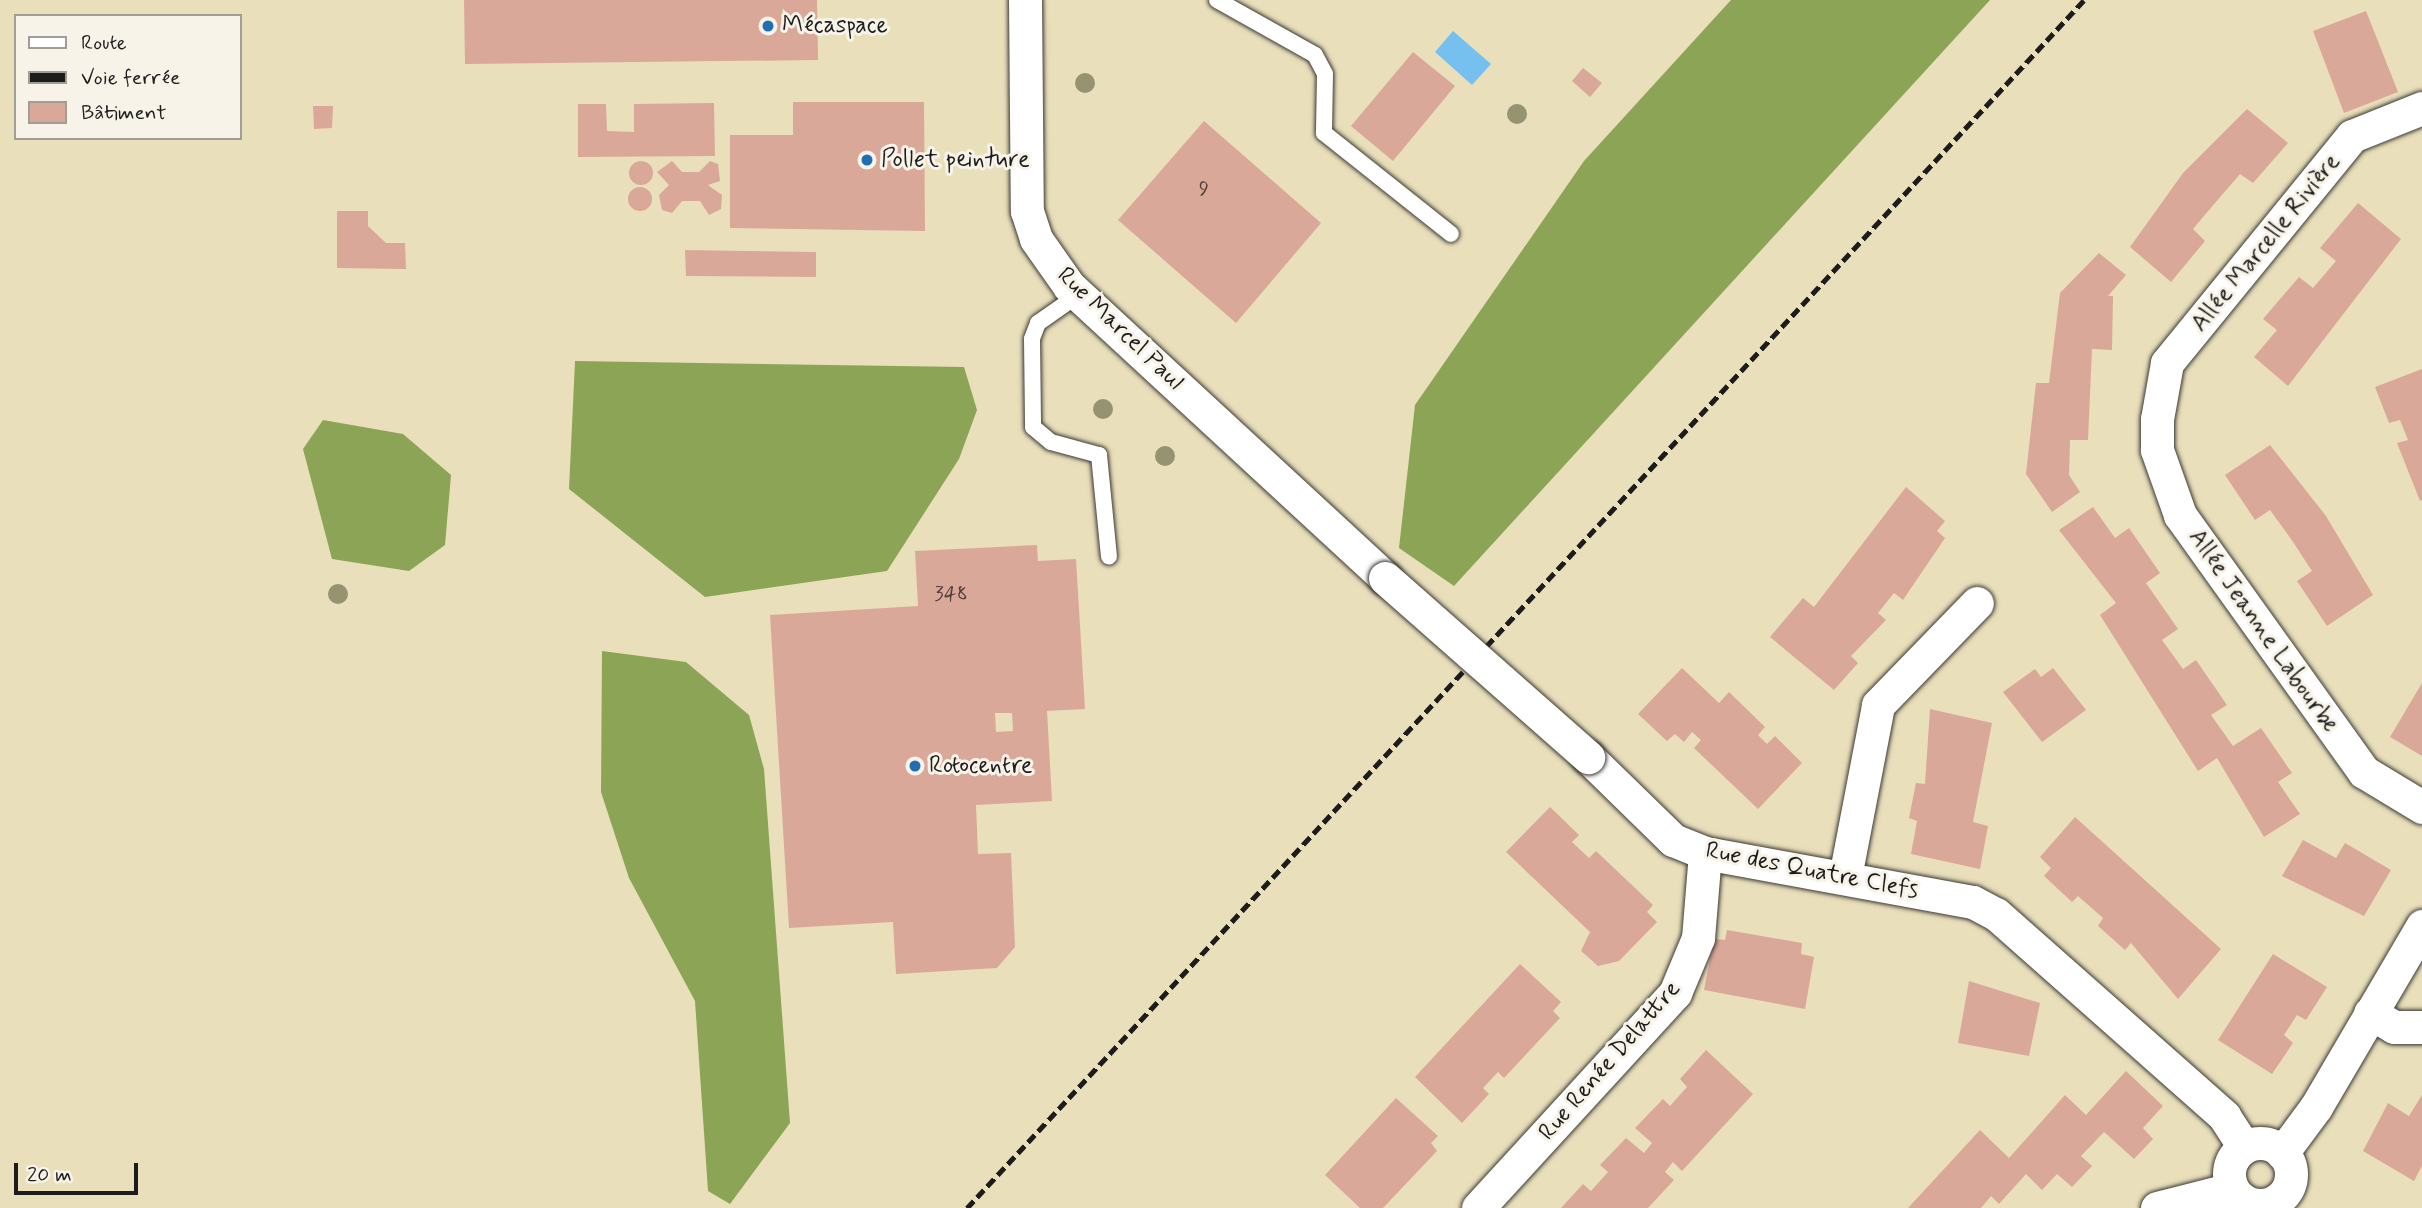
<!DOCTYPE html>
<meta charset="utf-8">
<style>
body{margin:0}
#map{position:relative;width:2422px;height:1208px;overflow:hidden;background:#e9dfbb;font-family:Mynerve,sans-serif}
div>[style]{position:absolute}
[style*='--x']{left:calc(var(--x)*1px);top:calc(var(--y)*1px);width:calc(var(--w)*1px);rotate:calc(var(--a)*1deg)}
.forest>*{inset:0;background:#8ca455}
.water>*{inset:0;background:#76c0ef}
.building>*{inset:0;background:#daa899}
.round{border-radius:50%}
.roads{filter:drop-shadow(0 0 2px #3b3934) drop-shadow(0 0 2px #3b3934)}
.lane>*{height:16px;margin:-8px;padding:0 8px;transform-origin:8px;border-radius:8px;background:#fff}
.street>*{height:33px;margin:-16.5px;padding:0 16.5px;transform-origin:16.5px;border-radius:16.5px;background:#fff}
.street>.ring{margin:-16.5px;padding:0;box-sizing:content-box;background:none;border:33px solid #fff;border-radius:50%}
.rail>*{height:5px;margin-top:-2.5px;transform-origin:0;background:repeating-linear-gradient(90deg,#1c1c1c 0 10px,transparent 0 15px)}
.bridges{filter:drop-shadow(0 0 2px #3b3934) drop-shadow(0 0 2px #3b3934)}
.street-bridge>*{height:33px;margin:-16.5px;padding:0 16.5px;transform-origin:16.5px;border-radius:16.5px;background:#fff}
.trees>*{width:20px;height:20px;margin:-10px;border-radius:50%;background:#959370}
.dots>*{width:19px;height:19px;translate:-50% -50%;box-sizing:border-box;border:4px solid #f7f3e8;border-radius:50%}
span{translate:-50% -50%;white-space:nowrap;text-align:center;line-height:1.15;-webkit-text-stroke:6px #f7f3e8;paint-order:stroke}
.number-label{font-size:21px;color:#4c3f3b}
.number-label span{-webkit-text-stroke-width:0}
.poi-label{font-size:24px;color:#1c1c1c}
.left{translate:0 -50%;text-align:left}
.street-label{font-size:24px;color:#1c1c1c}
.legend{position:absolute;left:14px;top:14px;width:228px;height:126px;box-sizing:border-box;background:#f7f3e8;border:2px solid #9f9d96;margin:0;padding:9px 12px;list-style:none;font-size:21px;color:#1c1c1c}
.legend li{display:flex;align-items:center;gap:14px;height:35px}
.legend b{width:35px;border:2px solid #9f9d96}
.scale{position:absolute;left:14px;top:1163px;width:124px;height:32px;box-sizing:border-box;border:4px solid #1c1c1c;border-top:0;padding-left:9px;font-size:21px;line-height:24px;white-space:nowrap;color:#1c1c1c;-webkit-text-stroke:5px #f7f3e8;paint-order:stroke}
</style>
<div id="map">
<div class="forest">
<i style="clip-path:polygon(1731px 0,1990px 0,1454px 586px,1399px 548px,1415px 405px,1584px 161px)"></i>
<i style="clip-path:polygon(575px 361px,964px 367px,977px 410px,959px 459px,887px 571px,705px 597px,569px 489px)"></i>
<i style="clip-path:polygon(323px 420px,403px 434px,451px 475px,445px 545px,409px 571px,332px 559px,303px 449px)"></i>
<i style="clip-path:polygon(602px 651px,686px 662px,749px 715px,764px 769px,790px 1123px,730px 1204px,708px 1191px,695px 1001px,629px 878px,601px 792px)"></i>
</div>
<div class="water">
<i style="clip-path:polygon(1453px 31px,1491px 64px,1472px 85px,1435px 52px)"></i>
</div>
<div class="building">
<i style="clip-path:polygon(464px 0,817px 0,818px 60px,465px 64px)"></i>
<i style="clip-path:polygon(2366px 11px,2398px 92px,2344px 113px,2313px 31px)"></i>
<i style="clip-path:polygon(1413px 52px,1455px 86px,1393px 161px,1351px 126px)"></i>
<i style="clip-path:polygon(1583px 68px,1602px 83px,1590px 97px,1572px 81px)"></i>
<i style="clip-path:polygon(793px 102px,924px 102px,925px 231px,730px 228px,730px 135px,793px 135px)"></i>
<i style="clip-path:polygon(714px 103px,715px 156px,578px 157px,578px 104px,606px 104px,607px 131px,634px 132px,634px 104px)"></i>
<i style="clip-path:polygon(313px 106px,333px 106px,332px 128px,314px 129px)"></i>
<i style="clip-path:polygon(2247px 109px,2288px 143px,2253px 183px,2240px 174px,2203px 217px,2193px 229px,2205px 241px,2171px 282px,2130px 247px,2183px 173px)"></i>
<i style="clip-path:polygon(1204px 121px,1321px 223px,1236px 323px,1118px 220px)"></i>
<i style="clip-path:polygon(672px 161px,682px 172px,699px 172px,710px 161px,718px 164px,720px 181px,708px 185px,722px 195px,721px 209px,709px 215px,700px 201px,682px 201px,672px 213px,662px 210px,659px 195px,669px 185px,657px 172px)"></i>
<i class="round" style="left:629px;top:161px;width:24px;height:24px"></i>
<i class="round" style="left:628px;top:187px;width:24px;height:24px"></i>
<i style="clip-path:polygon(2358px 203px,2401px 239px,2288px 386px,2254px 357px,2277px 330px,2263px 319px,2299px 277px,2313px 288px,2336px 261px,2320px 248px)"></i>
<i style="clip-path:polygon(337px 211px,368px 211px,368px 226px,386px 243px,405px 243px,406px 269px,337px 268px)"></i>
<i style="clip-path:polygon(685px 250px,816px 252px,816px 277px,686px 276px)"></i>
<i style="clip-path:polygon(2099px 253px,2126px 275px,2108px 296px,2113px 296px,2112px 350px,2092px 349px,2088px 440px,2070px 440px,2069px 475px,2080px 492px,2052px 512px,2026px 474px,2036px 383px,2049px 383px,2060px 293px)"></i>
<i style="clip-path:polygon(2422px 369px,2422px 500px,2420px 501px,2397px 443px,2408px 440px,2400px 420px,2389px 423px,2375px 387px)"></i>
<i style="clip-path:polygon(2270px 445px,2326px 516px,2373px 595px,2327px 626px,2297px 581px,2312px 571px,2291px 539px,2270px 510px,2255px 520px,2225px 475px)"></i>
<i style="clip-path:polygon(1906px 487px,1945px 521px,1937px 531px,1945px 538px,1903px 600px,1894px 593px,1878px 613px,1886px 620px,1851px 656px,1858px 663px,1834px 690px,1770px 637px,1803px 598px,1814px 607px)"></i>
<i style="clip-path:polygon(2093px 507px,2115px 538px,2129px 528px,2160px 573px,2146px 583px,2178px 629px,2162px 640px,2183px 669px,2196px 660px,2227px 705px,2211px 715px,2233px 746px,2261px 728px,2292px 773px,2278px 782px,2300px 814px,2264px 837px,2217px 758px,2198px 771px,2100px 615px,2116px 603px,2059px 530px)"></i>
<i style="clip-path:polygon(evenodd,1037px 545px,1038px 561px,1076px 559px,1085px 709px,1047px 711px,1052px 801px,976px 805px,978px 854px,1011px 853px,1015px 947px,997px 968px,896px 974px,893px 922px,789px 928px,770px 615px,918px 606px,915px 551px,1037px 545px,995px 713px,1012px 713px,1013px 731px,996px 732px,995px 713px)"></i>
<i style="clip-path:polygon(1682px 668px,1719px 703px,1729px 692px,1765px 727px,1758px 735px,1767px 744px,1775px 736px,1802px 763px,1758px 809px,1694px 748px,1701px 740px,1692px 732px,1684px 742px,1675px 734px,1667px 741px,1638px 714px)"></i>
<i style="clip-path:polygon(2053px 668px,2086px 710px,2042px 742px,2003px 692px,2035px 669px,2041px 677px)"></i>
<i style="clip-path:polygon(2422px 683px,2422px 756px,2390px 737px)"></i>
<i style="clip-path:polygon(1930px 709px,1992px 723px,1973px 822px,1988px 826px,1980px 869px,1911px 854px,1917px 821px,1909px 818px,1916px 783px,1925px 784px)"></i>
<i style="clip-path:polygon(1550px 807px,1579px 835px,1572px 842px,1589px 858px,1596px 851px,1653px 905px,1647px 912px,1657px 922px,1619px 961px,1598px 966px,1581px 951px,1590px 932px,1506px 852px)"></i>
<i style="clip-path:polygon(2075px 817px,2221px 949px,2178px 999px,2131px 943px,2125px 950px,2098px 926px,2103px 918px,2078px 896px,2072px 902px,2044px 876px,2051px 868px,2040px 857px)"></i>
<i style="clip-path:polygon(2303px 840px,2336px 858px,2345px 843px,2391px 870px,2364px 916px,2282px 876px)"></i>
<i style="clip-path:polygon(1727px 930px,1802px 943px,1801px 954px,1814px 957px,1805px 1009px,1704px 990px,1714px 939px,1725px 940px)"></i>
<i style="clip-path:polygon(2273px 954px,2327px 987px,2306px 1020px,2297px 1015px,2284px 1035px,2293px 1043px,2272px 1074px,2218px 1040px)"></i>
<i style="clip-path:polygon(1520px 964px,1561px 1002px,1553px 1011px,1560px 1018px,1504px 1078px,1498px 1072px,1483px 1088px,1489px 1094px,1462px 1123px,1415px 1077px)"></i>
<i style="clip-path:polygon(1969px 981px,2040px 1003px,2029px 1056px,1958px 1043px)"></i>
<i style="clip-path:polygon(1706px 1050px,1753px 1094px,1682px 1171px,1673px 1162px,1665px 1172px,1674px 1180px,1648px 1208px,1561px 1208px,1583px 1184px,1591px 1191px,1608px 1172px,1600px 1165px,1626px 1138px,1644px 1153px,1652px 1143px,1635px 1128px,1663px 1099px,1670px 1106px,1678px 1097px,1687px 1087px,1680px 1079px)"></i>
<i style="clip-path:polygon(2126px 1071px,2163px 1106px,2143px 1128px,2153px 1139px,2134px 1159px,2104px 1132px,2081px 1156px,2092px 1166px,2072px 1187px,2057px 1174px,2042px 1190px,2026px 1174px,1999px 1204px,1991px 1196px,1981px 1208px,1908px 1208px,1980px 1130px,2009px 1158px,2065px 1095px,2086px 1115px)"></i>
<i style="clip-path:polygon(2422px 1095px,2422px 1166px,2414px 1181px,2363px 1151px,2388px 1103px,2409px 1116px)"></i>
<i style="clip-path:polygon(1396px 1098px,1438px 1136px,1431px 1143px,1437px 1151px,1383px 1208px,1360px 1208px,1325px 1175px)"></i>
</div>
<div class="roads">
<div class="lane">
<i style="--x:1217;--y:0;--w:112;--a:29.3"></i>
<i style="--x:1315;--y:55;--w:21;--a:62"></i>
<i style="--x:1325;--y:74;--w:59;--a:91"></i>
<i style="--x:1324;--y:133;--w:162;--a:38.5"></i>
<i style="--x:1078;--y:295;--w:49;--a:145"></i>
<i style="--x:1038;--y:323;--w:17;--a:111"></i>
<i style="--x:1032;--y:339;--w:88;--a:89.3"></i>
<i style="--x:1033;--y:427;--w:23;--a:40"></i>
<i style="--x:1051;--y:442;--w:50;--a:15.2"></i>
<i style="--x:1099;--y:455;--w:102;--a:84.4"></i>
</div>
<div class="street">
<i style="--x:1025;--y:0;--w:211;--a:89.5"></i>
<i style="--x:1027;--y:211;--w:29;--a:72"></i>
<i style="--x:1036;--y:239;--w:57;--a:54.9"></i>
<i style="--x:1069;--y:286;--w:430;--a:42.7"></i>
<i style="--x:2422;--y:108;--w:75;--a:158.2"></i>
<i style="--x:2352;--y:136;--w:293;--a:129.2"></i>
<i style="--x:2167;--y:363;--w:57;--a:100.1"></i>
<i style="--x:2157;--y:419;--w:31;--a:90"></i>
<i style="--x:2157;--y:450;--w:69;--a:70.5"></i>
<i style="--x:2180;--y:515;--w:316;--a:54.4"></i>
<i style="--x:2364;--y:772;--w:68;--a:31.1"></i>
<i style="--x:1588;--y:757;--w:119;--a:44.3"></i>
<i style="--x:1673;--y:840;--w:35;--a:22"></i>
<i style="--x:1705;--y:853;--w:272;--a:10.4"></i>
<i style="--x:1973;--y:902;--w:26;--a:28"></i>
<i style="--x:1996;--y:914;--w:305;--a:41.5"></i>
<i style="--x:2224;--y:1116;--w:37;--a:57"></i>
<i style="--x:1845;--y:877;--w:175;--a:-79.1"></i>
<i style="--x:1878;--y:705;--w:142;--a:-45.9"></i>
<i style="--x:2370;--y:1013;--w:28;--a:30"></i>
<i style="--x:2394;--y:1027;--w:28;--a:0"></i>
<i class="ring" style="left:2229px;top:1143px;width:29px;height:29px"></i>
<i style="--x:2282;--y:1153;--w:57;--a:-53.5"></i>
<i style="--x:2316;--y:1107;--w:210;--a:-59.6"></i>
<i style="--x:1478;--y:1208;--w:292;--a:-47.5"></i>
<i style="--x:1675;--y:993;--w:60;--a:-67.3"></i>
<i style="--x:1698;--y:938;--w:85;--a:-85.3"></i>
<i style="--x:2157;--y:1208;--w:77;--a:-14.2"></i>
</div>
</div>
<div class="rail">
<i style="--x:967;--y:1208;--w:1645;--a:-47.24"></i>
</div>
<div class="bridges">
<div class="street-bridge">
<i style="--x:1385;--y:578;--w:271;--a:41.4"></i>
</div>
</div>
<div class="trees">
<i style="left:1085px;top:83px"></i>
<i style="left:1517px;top:114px"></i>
<i style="left:1103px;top:409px"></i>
<i style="left:1165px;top:456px"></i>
<i style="left:338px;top:594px"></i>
</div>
<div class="dots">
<i style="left:768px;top:26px;background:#1f6fb2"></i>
<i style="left:867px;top:160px;background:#1f6fb2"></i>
<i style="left:915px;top:766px;background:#1f6fb2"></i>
</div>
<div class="number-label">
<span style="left:1204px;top:189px">9</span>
<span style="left:951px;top:594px">348</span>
</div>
<div class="poi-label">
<span class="left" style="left:782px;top:26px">Mécaspace</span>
<span class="left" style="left:881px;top:160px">Pollet peinture</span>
<span class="left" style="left:929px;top:766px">Rotocentre</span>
</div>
<div class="street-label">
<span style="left:2266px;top:243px;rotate:-51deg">Allée Marcelle Rivière</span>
<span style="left:1120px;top:329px;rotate:44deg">Rue Marcel Paul</span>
<span style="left:2263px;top:631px;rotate:55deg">Allée Jeanne Labourbe</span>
<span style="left:1812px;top:871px;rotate:11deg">Rue des Quatre Clefs</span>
<span style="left:1610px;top:1061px;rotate:-49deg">Rue Renée Delattre</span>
</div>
<ul class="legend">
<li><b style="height:9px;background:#fff"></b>Route</li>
<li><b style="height:9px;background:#1c1c1c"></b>Voie ferrée</li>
<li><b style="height:19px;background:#daa899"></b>Bâtiment</li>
</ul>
<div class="scale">20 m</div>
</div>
